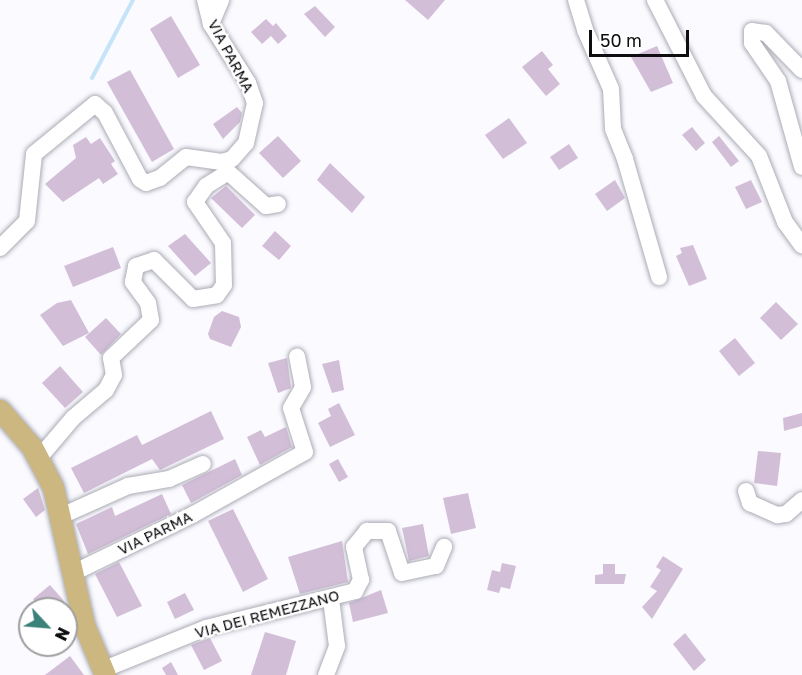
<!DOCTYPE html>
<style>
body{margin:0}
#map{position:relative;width:802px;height:675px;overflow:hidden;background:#fafaff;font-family:"Golos Text",sans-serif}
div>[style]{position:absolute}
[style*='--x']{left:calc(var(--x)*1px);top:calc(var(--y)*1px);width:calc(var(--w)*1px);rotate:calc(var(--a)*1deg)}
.stream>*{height:4px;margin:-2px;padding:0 2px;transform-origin:2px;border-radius:2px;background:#c6e4f8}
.building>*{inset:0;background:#d3bed8}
.roads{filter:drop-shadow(0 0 2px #ababb5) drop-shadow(0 0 2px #ababb5)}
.minor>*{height:16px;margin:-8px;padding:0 8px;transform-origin:8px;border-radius:8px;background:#fff}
.major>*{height:21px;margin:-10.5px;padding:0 10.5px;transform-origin:10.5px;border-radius:10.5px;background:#cdb781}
span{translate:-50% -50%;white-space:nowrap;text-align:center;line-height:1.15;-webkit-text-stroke:4.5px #fff;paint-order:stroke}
.street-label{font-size:15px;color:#0e0e11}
.north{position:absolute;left:18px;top:597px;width:60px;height:60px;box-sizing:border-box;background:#fff;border:2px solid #9f9fa0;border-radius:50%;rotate:116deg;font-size:16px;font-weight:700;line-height:24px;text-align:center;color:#0e0e11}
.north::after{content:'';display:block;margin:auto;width:21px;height:27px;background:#3b8179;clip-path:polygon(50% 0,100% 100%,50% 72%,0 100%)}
.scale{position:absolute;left:589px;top:30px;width:100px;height:27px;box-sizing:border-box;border:3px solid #0e0e11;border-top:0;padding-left:8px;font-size:18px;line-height:21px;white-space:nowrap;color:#0e0e11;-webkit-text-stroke:4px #fff;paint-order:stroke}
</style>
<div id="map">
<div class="stream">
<i style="--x:92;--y:78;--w:88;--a:-62.3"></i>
</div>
<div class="building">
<i style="clip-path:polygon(405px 0,445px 0,428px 20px)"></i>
<i style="clip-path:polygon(315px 6px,335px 27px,325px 37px,304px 14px)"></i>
<i style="clip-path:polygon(171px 16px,200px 65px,178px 78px,150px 29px)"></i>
<i style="clip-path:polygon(266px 19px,273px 26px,276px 23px,287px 36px,278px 44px,271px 36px,262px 44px,251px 32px)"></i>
<i style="clip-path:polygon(657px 46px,673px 83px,651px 92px,631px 57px)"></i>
<i style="clip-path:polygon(542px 51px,553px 65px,548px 69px,560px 84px,546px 96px,522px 67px)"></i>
<i style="clip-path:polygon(130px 70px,174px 149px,152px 162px,107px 82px)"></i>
<i style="clip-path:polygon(237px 107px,242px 113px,240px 122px,223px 139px,213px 124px)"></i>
<i style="clip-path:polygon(509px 118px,527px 143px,503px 159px,485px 135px)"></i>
<i style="clip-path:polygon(692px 127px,705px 143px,696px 151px,682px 135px)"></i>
<i style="clip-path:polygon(278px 136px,301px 161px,283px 178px,259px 153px)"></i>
<i style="clip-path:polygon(719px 136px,739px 161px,731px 167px,712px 142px)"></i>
<i style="clip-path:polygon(86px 137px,91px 144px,100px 138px,115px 161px,111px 164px,118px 174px,103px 184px,99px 178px,63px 202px,45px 184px,76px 158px,73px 145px)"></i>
<i style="clip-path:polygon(569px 144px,578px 158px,559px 170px,550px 157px)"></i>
<i style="clip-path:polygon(330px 163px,365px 197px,352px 213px,317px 180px)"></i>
<i style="clip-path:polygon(615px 180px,625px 198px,607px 211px,595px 194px)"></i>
<i style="clip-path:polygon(751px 180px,762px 202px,746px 209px,735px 187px)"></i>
<i style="clip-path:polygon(226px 186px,255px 215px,242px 228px,211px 198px)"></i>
<i style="clip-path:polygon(275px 231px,291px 246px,279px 260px,262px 246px)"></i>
<i style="clip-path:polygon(185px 234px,211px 263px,195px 276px,168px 246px)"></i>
<i style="clip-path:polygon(693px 245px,707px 279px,689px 286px,676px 256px,682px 253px,680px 248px)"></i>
<i style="clip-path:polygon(113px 247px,121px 268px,73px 287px,64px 266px)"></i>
<i style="clip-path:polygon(71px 300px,89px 333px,63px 346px,40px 315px,57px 303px)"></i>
<i style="clip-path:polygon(776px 302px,798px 324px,781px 340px,760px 318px)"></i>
<i style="clip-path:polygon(222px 311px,239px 317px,241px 327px,231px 347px,210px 339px,208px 334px,214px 317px)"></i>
<i style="clip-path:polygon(106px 318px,121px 334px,101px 355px,85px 337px)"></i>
<i style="clip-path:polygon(735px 338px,755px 363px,739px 376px,719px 351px)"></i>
<i style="clip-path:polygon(287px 358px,291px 388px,278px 393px,268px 363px)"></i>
<i style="clip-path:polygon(339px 360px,344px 390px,332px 393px,322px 364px)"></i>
<i style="clip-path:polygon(60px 366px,83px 392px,65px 408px,42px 383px)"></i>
<i style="clip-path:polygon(339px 403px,355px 435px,330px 447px,318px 423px,331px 416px,328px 409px)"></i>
<i style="clip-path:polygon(211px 411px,224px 439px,160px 470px,152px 459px,84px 493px,71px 468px,137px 435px,142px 445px)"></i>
<i style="clip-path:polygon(802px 413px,802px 426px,784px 431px,783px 418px)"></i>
<i style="clip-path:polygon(286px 427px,292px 447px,260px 465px,247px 437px,261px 430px,265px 437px)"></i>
<i style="clip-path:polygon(758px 451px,781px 453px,777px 486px,754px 483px)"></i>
<i style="clip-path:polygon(235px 459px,242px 475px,191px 503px,182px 485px)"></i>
<i style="clip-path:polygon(338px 459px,348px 477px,339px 482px,329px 464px)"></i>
<i style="clip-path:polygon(38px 488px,45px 510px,36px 517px,23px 499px)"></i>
<i style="clip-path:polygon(468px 493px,476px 528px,451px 534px,443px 498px)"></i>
<i style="clip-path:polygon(162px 494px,171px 514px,88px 554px,76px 524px,112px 507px,115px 516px)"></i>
<i style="clip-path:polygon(233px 509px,268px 579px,243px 592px,208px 521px)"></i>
<i style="clip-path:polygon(423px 524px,429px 556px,409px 561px,402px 528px)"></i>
<i style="clip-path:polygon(342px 541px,348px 582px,300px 594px,288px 557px)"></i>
<i style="clip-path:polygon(663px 556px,683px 569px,652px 619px,642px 607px,657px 591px,650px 587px,661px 570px,656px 567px)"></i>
<i style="clip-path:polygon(119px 562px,142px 606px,117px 617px,95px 574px)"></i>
<i style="clip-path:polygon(502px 563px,516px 566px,510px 589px,501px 587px,499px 593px,487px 590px,492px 570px,500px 572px)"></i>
<i style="clip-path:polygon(603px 564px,615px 564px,615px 574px,626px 574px,624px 584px,595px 584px,595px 575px,603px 574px)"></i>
<i style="clip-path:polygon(50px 585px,65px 602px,56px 609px,42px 609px,33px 599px)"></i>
<i style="clip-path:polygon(381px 590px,388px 613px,353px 622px,349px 603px)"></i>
<i style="clip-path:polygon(185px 593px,194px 610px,175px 619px,167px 602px)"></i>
<i style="clip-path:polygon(265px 632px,296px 641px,286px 675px,251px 675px)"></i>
<i style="clip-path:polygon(685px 633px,706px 660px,694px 671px,673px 644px)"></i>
<i style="clip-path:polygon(210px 638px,222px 661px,204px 670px,191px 645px)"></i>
<i style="clip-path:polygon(70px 656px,84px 675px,45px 675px)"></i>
<i style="clip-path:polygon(171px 662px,178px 675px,166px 675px,162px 668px)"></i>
</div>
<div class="roads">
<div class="minor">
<i style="--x:576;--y:0;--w:31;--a:73"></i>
<i style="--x:585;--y:30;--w:64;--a:66.2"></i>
<i style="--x:611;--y:89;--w:40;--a:87.1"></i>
<i style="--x:613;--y:129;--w:32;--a:68"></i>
<i style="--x:625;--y:159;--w:123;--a:73.9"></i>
<i style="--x:655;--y:0;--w:108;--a:63"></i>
<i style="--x:704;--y:96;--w:81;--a:47.5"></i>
<i style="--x:759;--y:156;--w:71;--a:68.5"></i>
<i style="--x:785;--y:222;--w:29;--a:54"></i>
<i style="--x:211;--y:24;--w:26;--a:-67"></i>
<i style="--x:802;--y:70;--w:52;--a:-134.2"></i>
<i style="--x:766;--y:33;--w:14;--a:-172"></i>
<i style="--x:752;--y:31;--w:12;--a:90"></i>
<i style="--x:752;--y:43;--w:46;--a:55.6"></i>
<i style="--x:778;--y:81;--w:89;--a:74.4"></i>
<i style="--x:0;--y:248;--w:38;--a:-45"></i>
<i style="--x:27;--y:221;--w:67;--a:-84"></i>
<i style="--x:34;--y:154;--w:79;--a:-39.3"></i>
<i style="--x:95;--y:104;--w:13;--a:42"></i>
<i style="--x:105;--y:113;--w:75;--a:62.1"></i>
<i style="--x:140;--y:179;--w:7;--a:34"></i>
<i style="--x:146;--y:183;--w:15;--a:-20"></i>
<i style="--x:160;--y:178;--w:33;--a:-39"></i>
<i style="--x:186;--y:157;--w:36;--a:8"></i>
<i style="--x:222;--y:162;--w:10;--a:-17"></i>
<i style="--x:232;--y:159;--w:21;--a:-49"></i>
<i style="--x:246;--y:143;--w:41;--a:-77.3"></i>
<i style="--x:255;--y:103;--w:21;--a:-109"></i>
<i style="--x:248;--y:83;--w:70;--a:-122.1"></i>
<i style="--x:211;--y:24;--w:25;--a:-104"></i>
<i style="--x:39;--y:458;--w:52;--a:-49.6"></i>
<i style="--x:73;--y:418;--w:43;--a:-40.3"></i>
<i style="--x:106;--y:390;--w:17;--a:-62"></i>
<i style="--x:114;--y:375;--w:17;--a:-100"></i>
<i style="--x:111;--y:358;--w:55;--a:-43.5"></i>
<i style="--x:151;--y:320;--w:17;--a:-100"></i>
<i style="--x:148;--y:303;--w:26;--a:-126"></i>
<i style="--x:133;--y:282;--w:16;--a:-79"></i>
<i style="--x:136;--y:266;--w:19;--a:-18"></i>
<i style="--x:154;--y:260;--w:55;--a:45"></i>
<i style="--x:193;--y:299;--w:24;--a:-9"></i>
<i style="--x:217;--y:295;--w:12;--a:-55"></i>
<i style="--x:224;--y:285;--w:42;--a:-91.4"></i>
<i style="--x:223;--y:243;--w:50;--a:-124.3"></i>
<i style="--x:195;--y:202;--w:19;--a:-55"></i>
<i style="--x:206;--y:186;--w:26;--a:-32"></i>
<i style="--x:228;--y:172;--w:51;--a:41.8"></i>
<i style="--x:266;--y:206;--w:12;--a:-9"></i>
<i style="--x:746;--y:491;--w:13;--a:72"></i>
<i style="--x:750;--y:503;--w:30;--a:24"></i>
<i style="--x:777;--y:515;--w:9;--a:-6"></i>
<i style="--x:786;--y:514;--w:21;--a:-41"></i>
<i style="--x:59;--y:517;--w:76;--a:-24.2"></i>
<i style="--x:128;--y:486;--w:42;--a:-9.7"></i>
<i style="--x:169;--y:479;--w:37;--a:-24"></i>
<i style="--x:71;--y:574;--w:137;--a:-26"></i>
<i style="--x:194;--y:514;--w:127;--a:-29.2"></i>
<i style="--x:305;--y:452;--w:46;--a:-107.7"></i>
<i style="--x:291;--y:408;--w:24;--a:-60"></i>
<i style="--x:303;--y:387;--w:31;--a:-101"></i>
<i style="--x:102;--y:670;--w:112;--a:-22"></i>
<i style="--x:206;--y:628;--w:154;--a:-13.9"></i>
<i style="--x:355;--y:591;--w:13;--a:-61"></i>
<i style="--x:361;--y:580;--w:34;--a:-102"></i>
<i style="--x:354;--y:547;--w:21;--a:-51"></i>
<i style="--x:367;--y:531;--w:21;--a:0"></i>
<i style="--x:388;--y:531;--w:44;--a:71.6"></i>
<i style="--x:402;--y:573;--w:35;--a:-12"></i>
<i style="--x:436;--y:566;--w:21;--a:-67"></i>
<i style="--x:326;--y:675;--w:31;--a:-69"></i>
<i style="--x:337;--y:646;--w:47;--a:-97.3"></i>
</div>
<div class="major">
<i style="--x:0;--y:410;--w:49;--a:49.1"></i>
<i style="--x:32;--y:447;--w:45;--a:62.3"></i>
<i style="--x:53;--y:487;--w:141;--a:77.3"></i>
<i style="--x:84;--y:625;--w:54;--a:67.2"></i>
</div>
</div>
<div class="street-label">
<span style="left:231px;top:56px;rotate:62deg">VIA PARMA</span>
<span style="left:155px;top:533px;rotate:-26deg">VIA PARMA</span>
<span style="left:267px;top:614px;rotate:-15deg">VIA DEI REMEZZANO</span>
</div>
<div class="north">N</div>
<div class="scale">50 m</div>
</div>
